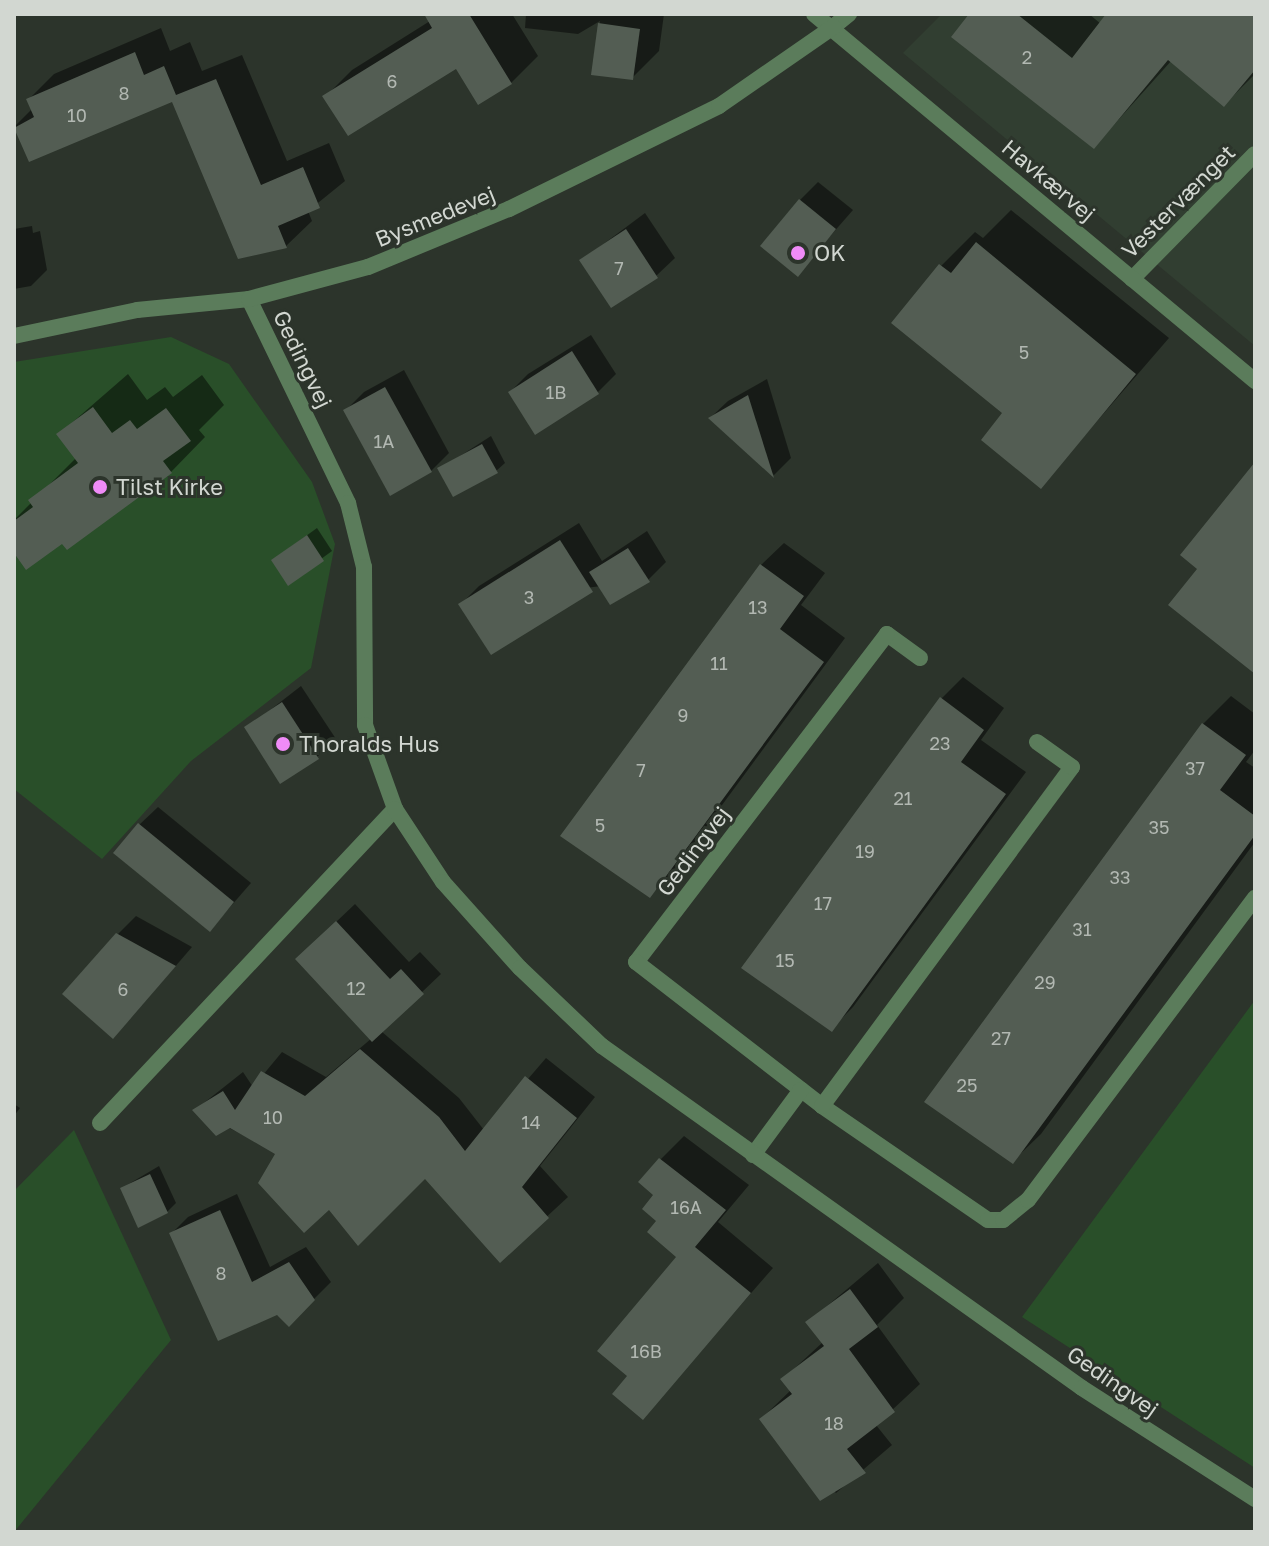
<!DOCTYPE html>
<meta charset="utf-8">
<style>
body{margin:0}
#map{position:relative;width:1269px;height:1546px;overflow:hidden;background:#2c342b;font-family:"Golos Text",sans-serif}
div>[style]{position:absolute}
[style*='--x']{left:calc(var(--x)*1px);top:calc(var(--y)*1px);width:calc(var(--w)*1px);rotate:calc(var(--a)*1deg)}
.built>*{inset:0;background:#313e31}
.green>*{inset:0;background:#294f29}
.shadow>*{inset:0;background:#0007}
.building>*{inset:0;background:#535d53}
.minor>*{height:16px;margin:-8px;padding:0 8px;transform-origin:8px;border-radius:8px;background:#5b7c5b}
.tertiary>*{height:16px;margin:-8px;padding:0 8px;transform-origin:8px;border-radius:8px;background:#5b7c5b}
.dots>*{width:22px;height:22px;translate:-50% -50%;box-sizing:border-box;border:4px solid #2c342b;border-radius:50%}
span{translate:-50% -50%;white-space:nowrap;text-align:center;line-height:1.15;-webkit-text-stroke:6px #2c342b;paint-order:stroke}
.number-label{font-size:18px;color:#b2b8b2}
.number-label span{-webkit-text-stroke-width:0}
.street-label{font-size:22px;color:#d2d7d1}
.poi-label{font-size:22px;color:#d2d7d1}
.left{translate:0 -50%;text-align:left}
.frame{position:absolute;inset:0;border:16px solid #d2d7d1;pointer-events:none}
</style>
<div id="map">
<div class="built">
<i style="clip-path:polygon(942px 14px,1255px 14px,1255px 346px,903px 53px)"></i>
</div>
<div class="green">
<i style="clip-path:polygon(171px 337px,229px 364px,312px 482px,335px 544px,311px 668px,191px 761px,102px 859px,14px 789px,14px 362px)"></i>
<i style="clip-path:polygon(1255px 1000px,1255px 1468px,1022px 1317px)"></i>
<i style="clip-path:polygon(74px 1130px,171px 1340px,14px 1532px,14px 1191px)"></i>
</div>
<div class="shadow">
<i style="clip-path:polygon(426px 14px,512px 14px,538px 56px,511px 83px,457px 66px,325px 97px,352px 70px,430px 21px)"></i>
<i style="clip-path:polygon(526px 14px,664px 14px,659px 51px,632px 78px,594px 73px,600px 21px,578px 34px,525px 28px)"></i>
<i style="clip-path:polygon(972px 14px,1089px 14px,1101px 24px,1109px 14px,1255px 14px,1255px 74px,1224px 105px,1172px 60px,1094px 147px)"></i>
<i style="clip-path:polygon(161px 28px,170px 51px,190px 42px,202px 71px,242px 55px,287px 161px,329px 143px,345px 181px,308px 211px,312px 221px,286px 246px,173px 100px,30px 159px,15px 126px,32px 109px,28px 100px,54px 74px)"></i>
<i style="clip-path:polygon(818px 182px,853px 210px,797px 274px,800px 200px)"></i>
<i style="clip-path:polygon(1011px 210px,1169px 338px,1041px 486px,941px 266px,975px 232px,983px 238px)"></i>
<i style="clip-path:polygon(645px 213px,675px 258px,656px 276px,582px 260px)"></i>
<i style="clip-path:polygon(32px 226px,33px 233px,40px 231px,47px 270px,31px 286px,14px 289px,14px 229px)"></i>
<i style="clip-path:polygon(591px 335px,616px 374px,598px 392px,510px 392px,528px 374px)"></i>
<i style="clip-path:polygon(404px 370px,449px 453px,431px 471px,346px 410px,364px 392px)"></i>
<i style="clip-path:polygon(128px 374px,147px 400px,165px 387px,173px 397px,202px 375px,224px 405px,199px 430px,205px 437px,171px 472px,63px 541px,14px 550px,14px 520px,76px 458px,59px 434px)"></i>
<i style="clip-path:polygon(767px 379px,791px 458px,774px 475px,710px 418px,728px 401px)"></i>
<i style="clip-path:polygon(491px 436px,505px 463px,496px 471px,440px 469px)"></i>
<i style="clip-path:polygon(579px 523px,602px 561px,647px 531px,666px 562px,648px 580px,461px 604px,479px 586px)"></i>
<i style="clip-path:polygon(317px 528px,332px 551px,288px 583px,273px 560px)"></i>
<i style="clip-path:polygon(784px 543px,825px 573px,801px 605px,845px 638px,672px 873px,650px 896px,761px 565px)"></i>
<i style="clip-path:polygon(963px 677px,1004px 708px,981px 740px,1026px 772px,853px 1007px,831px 1029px,941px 699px)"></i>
<i style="clip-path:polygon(301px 686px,336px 739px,317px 757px,247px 728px)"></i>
<i style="clip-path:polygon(1231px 696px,1255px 714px,1255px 750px,1246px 762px,1255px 768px,1255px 842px,1041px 1134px,1013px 1161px,1203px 724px)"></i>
<i style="clip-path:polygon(158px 807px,251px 883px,210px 930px,139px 825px)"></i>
<i style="clip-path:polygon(355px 904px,409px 962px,420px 952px,441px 974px,381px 1031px,459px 1098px,484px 1130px,546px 1058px,595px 1097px,540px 1166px,568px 1197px,500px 1260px,425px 1176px,329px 1208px,277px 1153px,195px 1110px,243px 1072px,253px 1087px,282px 1052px,326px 1077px,372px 1038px,316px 941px)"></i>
<i style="clip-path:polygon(136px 916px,192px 947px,131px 1018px,118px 934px)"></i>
<i style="clip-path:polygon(14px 1104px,20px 1108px,14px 1116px)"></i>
<i style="clip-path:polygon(684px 1136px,749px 1185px,718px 1222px,773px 1268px,643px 1417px,630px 1376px,679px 1256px,659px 1221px,660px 1160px)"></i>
<i style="clip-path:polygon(159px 1166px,176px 1203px,167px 1212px,122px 1188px)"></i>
<i style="clip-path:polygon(237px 1194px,270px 1267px,306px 1247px,331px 1282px,289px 1324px,172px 1233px,188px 1217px)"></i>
<i style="clip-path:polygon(878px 1263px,904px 1298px,877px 1325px,920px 1384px,876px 1425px,892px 1445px,836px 1493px,761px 1419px,791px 1390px,783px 1379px,823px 1342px,808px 1322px)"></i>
</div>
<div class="building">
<i style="clip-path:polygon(424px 14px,469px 14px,512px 84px,478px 105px,456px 69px,348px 136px,322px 96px,432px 28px)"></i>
<i style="clip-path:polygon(969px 14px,1017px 14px,1072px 58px,1106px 14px,1255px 14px,1255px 70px,1224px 107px,1168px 60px,1094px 149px,951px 37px)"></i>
<i style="clip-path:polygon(598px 23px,640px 29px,633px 80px,591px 75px)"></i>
<i style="clip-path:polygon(135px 52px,144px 75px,164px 66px,176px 95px,216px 79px,261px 185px,303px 167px,320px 208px,278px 226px,287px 248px,238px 259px,172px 102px,29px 162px,14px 128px,34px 117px,26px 99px)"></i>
<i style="clip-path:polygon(799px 199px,836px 229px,798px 277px,760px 246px)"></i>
<i style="clip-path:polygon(626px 229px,658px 278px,611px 308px,579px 260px)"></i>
<i style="clip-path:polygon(976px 242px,1136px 374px,1041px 489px,981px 440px,1002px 413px,891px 323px,939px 264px,951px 273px)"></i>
<i style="clip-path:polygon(572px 351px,599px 394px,535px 435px,508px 392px)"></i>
<i style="clip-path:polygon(385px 387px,432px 472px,390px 496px,343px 410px)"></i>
<i style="clip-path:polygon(748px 395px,774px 478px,708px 418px)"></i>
<i style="clip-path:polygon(93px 407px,112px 433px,130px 420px,137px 429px,166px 408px,191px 441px,163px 461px,172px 473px,67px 550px,62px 544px,26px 570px,14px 553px,14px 521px,33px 507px,28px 500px,78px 463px,56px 434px)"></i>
<i style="clip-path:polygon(482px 444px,498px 473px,453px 497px,437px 468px)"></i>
<i style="clip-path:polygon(1255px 462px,1255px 674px,1168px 605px,1197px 569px,1180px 555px)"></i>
<i style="clip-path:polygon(307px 535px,324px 561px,288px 586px,271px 560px)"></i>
<i style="clip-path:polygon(560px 540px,593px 592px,491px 655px,458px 604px)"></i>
<i style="clip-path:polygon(628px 548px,650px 582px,610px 605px,589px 572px)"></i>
<i style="clip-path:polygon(760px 564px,804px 596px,780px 629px,824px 662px,650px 898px,560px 836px)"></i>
<i style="clip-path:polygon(940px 697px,984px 730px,961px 762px,1006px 794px,832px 1032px,741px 968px)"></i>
<i style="clip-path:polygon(282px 702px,319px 759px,280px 784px,244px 727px)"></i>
<i style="clip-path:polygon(1202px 723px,1246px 755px,1220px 790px,1255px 816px,1255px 835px,1013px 1164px,924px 1102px)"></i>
<i style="clip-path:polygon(138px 823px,234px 902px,210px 932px,113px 853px)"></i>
<i style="clip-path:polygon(336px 921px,390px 979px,401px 969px,424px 994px,372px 1042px,295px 959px)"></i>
<i style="clip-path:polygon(116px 933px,176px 966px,113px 1039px,62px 994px)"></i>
<i style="clip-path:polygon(360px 1049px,439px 1117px,465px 1151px,525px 1076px,577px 1118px,522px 1187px,549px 1218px,500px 1263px,425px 1179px,358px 1246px,329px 1210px,304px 1233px,258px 1183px,275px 1154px,230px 1128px,216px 1136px,192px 1110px,223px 1091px,235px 1110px,261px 1071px,305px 1096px)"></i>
<i style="clip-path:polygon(659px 1158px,726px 1210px,695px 1247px,751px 1293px,643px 1420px,612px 1394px,627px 1376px,597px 1351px,676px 1257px,647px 1232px,656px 1221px,642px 1209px,653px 1195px,638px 1182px)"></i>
<i style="clip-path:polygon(150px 1174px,168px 1213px,138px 1228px,120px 1188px)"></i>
<i style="clip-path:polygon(220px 1210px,252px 1282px,289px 1262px,315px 1300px,289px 1327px,277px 1315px,218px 1341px,169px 1233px)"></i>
<i style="clip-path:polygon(850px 1289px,878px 1327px,849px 1349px,895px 1412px,847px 1449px,866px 1473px,820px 1501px,759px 1419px,792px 1394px,780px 1379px,824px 1346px,805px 1322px)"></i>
</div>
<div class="minor">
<i style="--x:833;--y:27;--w:21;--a:-39"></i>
<i style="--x:1132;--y:279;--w:175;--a:-45.5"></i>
<i style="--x:920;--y:658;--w:41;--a:-144"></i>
<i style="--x:887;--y:634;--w:413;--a:127.4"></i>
<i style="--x:636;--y:962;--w:235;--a:37.7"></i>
<i style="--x:822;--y:1106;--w:201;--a:34.5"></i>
<i style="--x:988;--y:1220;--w:15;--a:0"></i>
<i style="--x:1003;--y:1220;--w:32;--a:-39"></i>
<i style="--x:1028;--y:1200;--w:378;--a:-53.1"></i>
<i style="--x:822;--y:1106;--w:421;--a:-53.6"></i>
<i style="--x:1072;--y:767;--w:43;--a:-144.5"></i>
<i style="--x:100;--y:1123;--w:431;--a:-46.8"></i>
<i style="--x:753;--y:1155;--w:81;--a:-53.6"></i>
</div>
<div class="tertiary">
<i style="--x:814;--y:14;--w:574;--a:39.77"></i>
<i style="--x:249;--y:299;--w:227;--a:64.1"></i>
<i style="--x:348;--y:503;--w:66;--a:76"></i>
<i style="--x:364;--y:567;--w:158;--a:89.6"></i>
<i style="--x:365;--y:725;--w:89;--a:70.3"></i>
<i style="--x:395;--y:809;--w:87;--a:56.7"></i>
<i style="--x:443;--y:882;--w:115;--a:48.2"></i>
<i style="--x:520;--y:968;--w:113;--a:43.6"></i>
<i style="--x:602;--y:1046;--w:589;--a:35.47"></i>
<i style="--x:1082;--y:1388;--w:206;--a:32.7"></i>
<i style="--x:14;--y:336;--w:126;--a:-11.9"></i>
<i style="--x:137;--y:310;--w:113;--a:-5.6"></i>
<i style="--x:249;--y:299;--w:123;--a:-15.1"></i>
<i style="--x:368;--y:267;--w:152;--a:-22.4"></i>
<i style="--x:509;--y:209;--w:234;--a:-26.1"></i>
<i style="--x:719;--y:106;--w:139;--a:-34.7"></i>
</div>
<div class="dots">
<i style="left:798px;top:253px;background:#ef8bf7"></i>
<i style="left:100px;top:487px;background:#ef8bf7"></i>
<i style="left:283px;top:744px;background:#ef8bf7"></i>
</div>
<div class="number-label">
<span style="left:1027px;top:57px">2</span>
<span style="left:392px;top:81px">6</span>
<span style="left:124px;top:93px">8</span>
<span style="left:77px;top:115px">10</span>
<span style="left:619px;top:268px">7</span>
<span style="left:1024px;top:352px">5</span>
<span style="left:556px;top:392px">1B</span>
<span style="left:384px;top:441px">1A</span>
<span style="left:529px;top:597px">3</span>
<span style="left:758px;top:607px">13</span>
<span style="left:719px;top:663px">11</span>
<span style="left:683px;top:715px">9</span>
<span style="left:940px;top:743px">23</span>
<span style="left:1195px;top:768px">37</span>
<span style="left:641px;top:770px">7</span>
<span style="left:903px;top:798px">21</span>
<span style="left:600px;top:825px">5</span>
<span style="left:1159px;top:827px">35</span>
<span style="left:865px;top:851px">19</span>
<span style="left:1120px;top:877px">33</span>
<span style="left:823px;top:903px">17</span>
<span style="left:1082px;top:929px">31</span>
<span style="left:785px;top:960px">15</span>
<span style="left:1045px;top:982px">29</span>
<span style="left:356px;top:988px">12</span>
<span style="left:123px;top:989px">6</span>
<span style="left:1001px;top:1038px">27</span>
<span style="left:967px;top:1085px">25</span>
<span style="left:273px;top:1117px">10</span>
<span style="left:531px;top:1122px">14</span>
<span style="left:686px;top:1207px">16A</span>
<span style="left:221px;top:1273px">8</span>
<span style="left:646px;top:1351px">16B</span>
<span style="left:834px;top:1423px">18</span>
</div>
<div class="street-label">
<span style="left:1049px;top:180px;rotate:40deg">Havkærvej</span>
<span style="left:1178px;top:201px;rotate:-45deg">Vestervænget</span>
<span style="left:435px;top:216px;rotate:-22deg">Bysmedevej</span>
<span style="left:303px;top:359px;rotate:64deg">Gedingvej</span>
<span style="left:693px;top:851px;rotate:-53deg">Gedingvej</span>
<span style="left:1113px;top:1381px;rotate:35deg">Gedingvej</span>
</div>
<div class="poi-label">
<span class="left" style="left:814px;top:253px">OK</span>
<span class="left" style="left:116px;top:487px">Tilst Kirke</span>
<span class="left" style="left:299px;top:744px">Thoralds Hus</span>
</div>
<div class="frame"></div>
</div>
